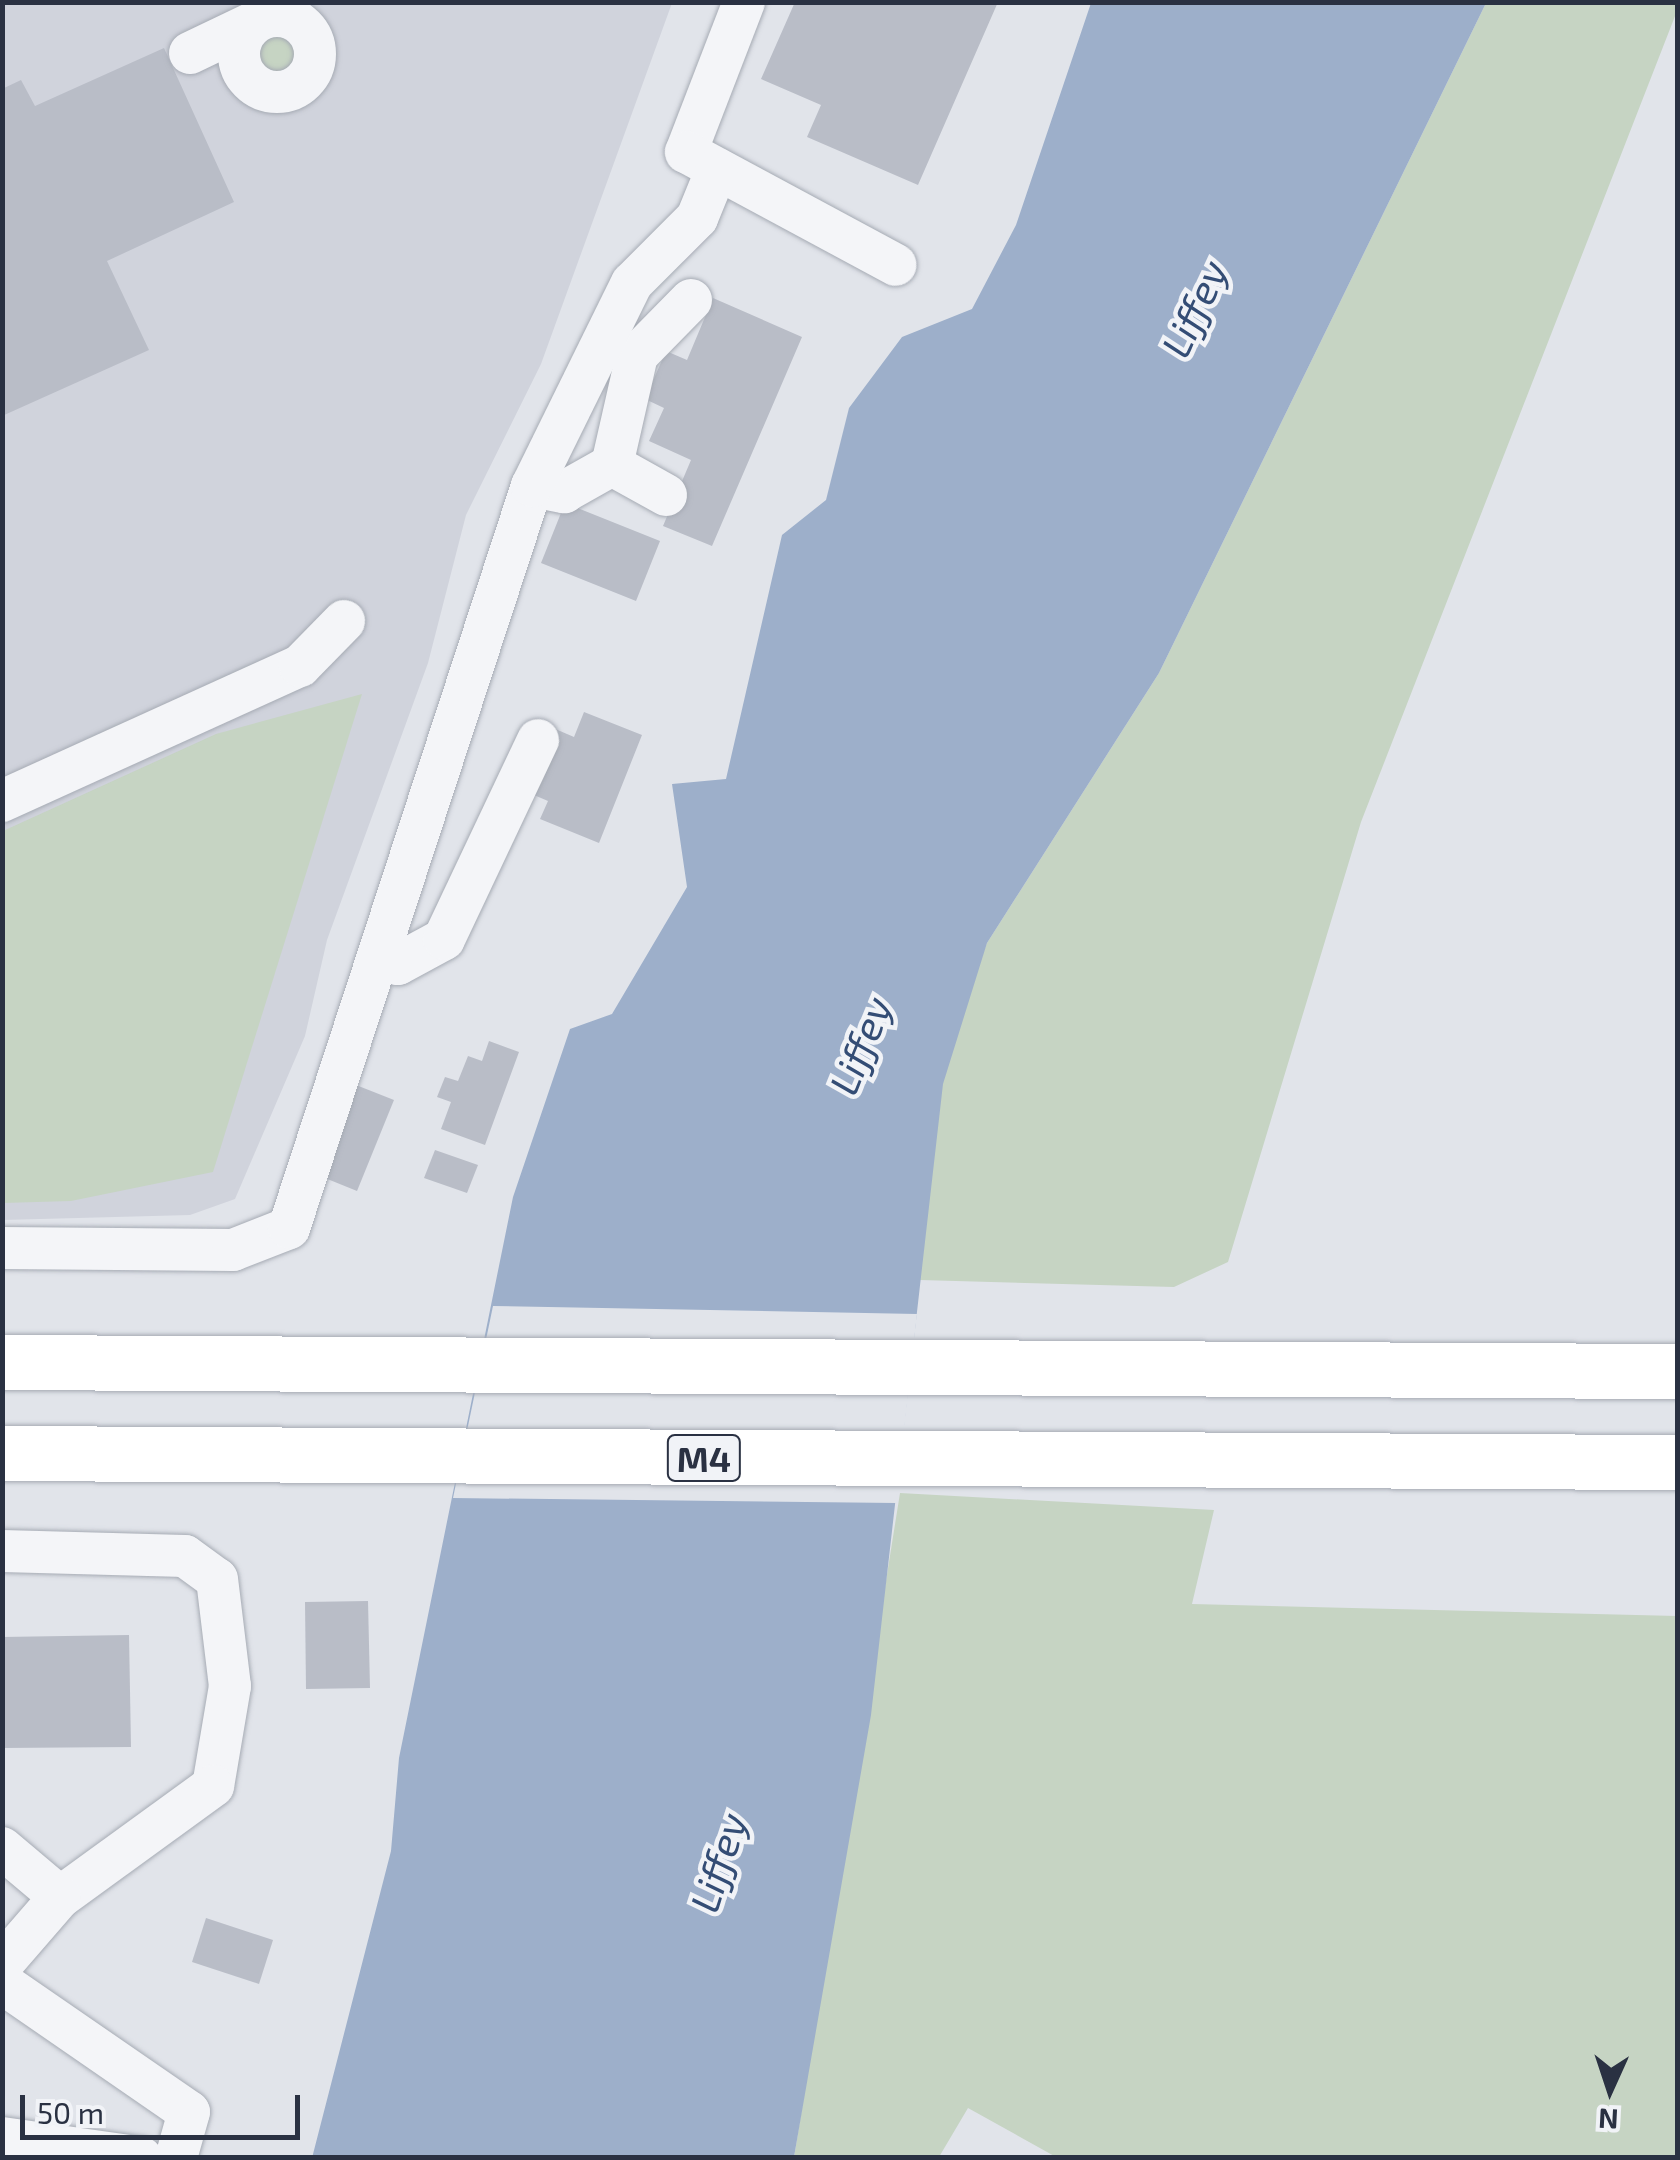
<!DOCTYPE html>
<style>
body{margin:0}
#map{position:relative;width:1680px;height:2160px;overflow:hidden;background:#e1e4ea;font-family:"Exo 2",sans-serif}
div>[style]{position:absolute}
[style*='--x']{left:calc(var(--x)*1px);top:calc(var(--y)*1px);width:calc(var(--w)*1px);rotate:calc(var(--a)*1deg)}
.built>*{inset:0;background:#d0d3dc}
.green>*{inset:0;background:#c6d4c3}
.round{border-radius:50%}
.water>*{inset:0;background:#9dafca}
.pier>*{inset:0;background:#e1e4ea}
.building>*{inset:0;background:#b9bdc7}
.roads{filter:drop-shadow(0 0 2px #a6abb4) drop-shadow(0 0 2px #a6abb4)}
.minor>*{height:42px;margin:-21px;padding:0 21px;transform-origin:21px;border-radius:21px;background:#f4f5f8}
.minor>.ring{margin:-21px;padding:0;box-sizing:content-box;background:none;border:42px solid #f4f5f8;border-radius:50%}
.highway>*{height:55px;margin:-27.5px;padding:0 27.5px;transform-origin:27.5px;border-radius:27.5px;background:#fff}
span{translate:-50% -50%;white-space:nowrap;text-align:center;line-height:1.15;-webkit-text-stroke:9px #f1f3f7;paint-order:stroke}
.shield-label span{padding:2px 8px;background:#f1f3f7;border:2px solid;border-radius:8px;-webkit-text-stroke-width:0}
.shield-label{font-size:35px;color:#2a3142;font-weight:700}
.water-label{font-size:40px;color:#344d75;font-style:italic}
.frame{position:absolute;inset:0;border:5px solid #2a3142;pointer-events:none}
.north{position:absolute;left:1560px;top:2040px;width:100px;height:100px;-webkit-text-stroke:8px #f1f3f7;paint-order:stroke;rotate:183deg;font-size:28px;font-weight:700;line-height:40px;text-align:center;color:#2a3142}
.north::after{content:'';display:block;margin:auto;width:35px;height:45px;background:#2a3142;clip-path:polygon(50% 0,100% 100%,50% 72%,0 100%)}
.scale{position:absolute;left:20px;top:2095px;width:280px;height:45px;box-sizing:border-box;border:5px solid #2a3142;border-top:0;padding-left:12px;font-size:30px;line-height:35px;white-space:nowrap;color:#2a3142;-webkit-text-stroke:8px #f1f3f7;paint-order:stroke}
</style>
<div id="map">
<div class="built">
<i style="clip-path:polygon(2px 3px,672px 3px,541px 364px,466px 515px,428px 663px,327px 940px,305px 1036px,235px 1199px,190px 1215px,3px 1220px)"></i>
</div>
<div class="green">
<i style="clip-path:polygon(1486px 3px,1677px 3px,1677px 11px,1361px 822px,1228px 1262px,1174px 1287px,920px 1280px,923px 1108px,987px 943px,1159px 673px)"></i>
<i class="round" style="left:254px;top:32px;width:44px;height:44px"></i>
<i style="clip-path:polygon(362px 694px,213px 1172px,71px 1201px,3px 1203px,3px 831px,216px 734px)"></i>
<i style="clip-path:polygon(900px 1493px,1214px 1510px,1192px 1604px,1677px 1616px,1677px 2157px,1056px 2157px,968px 2108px,939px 2157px,794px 2158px)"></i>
</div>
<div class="water">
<i style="clip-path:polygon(1091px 3px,1486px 3px,1159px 673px,987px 943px,943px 1084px,871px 1715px,794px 2157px,312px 2158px,391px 1851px,399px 1758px,513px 1197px,570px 1029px,612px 1014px,687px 887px,672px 784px,726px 779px,782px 535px,826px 500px,849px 408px,902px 337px,972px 309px,1016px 225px)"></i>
</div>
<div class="pier">
<i style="clip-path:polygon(493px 1306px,917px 1314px,896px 1503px,453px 1498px)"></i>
</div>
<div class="building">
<i style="clip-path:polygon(795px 2px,998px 2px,918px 185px,807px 137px,821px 105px,761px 79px)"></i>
<i style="clip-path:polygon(164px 48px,234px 202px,107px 261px,149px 350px,2px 416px,2px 89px,21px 80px,35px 106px)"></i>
<i style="clip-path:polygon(713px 298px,802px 337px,712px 546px,663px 526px,691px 460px,649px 441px,664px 408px,645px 399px,666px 351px,687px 360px)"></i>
<i style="clip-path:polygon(565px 503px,660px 541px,636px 601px,541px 563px)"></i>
<i style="clip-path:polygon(584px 712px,642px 735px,599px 843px,540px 819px,548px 801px,520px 789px,546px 725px,574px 737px)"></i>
<i style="clip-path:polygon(489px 1041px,519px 1052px,485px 1145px,441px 1129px,451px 1102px,437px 1097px,445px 1077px,458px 1081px,468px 1056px,482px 1061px)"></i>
<i style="clip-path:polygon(356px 1085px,394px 1100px,357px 1191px,320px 1176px)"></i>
<i style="clip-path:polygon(435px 1150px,478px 1165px,467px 1193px,424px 1178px)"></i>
<i style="clip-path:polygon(368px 1601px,370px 1688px,306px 1689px,305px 1602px)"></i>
<i style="clip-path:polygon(129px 1635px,131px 1747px,2px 1748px,2px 1637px)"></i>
<i style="clip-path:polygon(206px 1918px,273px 1940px,259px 1984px,192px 1962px)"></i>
</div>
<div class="roads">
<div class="minor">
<i style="--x:744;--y:2;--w:161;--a:111.1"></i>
<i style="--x:686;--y:152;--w:238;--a:28.3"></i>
<i class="ring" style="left:239px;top:16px;width:34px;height:34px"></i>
<i style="--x:190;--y:53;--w:76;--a:-25.6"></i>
<i style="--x:532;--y:486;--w:33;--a:11"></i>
<i style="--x:564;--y:492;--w:55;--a:-29.4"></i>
<i style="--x:666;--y:495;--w:62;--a:-150.9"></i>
<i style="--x:612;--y:465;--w:113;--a:-77.2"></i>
<i style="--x:637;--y:355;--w:77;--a:-45.5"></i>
<i style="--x:2;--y:801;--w:327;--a:-24.4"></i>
<i style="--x:300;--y:666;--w:63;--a:-45.6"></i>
<i style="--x:377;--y:960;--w:21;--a:11"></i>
<i style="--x:398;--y:964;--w:52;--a:-28.5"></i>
<i style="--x:444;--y:939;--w:220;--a:-64.7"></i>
<i style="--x:2;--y:1248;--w:231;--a:0.5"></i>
<i style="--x:233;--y:1250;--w:60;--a:-21.4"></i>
<i style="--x:289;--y:1228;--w:781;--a:-71.87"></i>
<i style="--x:532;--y:486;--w:226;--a:-63.8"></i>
<i style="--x:632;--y:283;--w:92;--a:-45"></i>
<i style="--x:697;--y:218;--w:53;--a:-67.8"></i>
<i style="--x:2;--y:1551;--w:183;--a:1.6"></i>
<i style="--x:185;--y:1556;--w:39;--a:36"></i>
<i style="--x:217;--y:1579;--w:108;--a:83.1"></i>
<i style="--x:230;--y:1686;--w:101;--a:99.6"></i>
<i style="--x:213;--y:1786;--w:189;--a:144"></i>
<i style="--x:60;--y:1897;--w:89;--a:130.9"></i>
<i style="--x:2;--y:1848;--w:76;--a:40.2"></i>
<i style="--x:2;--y:1983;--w:227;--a:34.6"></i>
<i style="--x:189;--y:2112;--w:48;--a:105.8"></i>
<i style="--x:2;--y:2138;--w:141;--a:8.1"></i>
</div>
<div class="highway">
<i style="--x:2;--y:1362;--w:1676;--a:0.31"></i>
<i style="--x:2;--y:1453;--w:1676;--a:0.31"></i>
</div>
</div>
<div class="shield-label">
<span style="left:704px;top:1458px">M4</span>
</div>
<div class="water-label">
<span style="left:1193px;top:308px;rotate:-65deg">Liffey</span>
<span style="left:859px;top:1045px;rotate:-68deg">Liffey</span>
<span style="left:717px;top:1862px;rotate:-72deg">Liffey</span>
</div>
<div class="frame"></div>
<div class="north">N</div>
<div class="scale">50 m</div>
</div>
